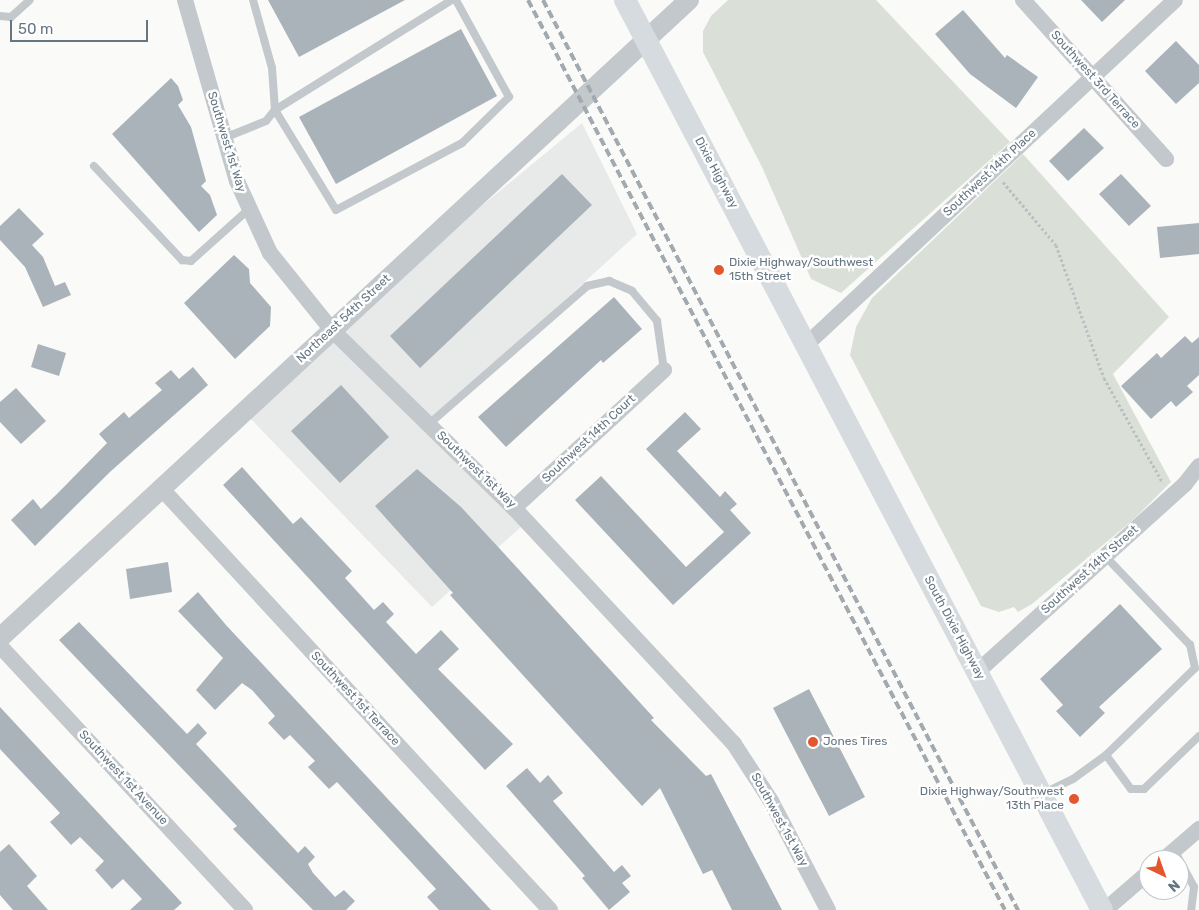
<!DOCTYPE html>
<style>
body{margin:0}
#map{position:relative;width:1199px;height:910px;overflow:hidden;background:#fafaf8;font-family:Rubik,sans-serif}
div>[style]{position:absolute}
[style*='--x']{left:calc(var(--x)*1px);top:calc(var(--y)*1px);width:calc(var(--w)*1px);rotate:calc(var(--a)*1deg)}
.built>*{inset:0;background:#e8e9e9}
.green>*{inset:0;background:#dadfd7}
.building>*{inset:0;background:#aab3b9}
.path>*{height:3px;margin-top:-1.5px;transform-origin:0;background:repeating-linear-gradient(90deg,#bbbfc2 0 2.5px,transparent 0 5px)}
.service>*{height:8px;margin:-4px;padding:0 4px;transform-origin:4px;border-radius:4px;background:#c3c8cc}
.minor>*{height:16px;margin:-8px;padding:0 8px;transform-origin:8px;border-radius:8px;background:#c3c8cc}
.tertiary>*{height:20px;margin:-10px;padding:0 10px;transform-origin:10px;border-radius:10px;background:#c3c8cc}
.secondary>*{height:22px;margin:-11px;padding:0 11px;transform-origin:11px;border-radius:11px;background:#d6dbdf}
.rail>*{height:4px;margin-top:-2px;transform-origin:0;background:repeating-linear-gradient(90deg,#a2aab0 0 8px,transparent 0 12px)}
.dots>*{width:14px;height:14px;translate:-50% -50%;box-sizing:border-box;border:2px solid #fff;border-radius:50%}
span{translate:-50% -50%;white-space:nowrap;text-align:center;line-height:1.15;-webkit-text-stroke:5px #fff;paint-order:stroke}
.street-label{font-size:12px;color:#657683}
.poi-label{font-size:12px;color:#657683}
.left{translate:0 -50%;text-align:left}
.right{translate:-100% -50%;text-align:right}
.north{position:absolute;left:1139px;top:850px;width:50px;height:50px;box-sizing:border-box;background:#fff;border:1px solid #c1c8cd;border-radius:50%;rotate:138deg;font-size:14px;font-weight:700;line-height:20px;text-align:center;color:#657683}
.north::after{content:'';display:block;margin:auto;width:18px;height:22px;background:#e4572e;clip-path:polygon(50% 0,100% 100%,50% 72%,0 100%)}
.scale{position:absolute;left:10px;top:20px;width:138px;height:22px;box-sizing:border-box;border:2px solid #657683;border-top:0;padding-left:6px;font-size:15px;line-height:18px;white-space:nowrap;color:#657683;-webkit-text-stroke:4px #fff;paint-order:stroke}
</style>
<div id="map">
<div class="built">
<i style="clip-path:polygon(582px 123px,637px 234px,424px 429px,523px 525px,432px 607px,249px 417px,472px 214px)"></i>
</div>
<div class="green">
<i style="clip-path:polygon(728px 0,876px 0,1010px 142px,841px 293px,811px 279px,762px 167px,703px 52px,703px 31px,711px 16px)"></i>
<i style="clip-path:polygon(1023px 154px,1169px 317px,1113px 374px,1171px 482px,1134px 519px,1032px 604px,1018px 612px,1014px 607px,999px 612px,981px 606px,850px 355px,856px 327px,872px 298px)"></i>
</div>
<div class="building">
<i style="clip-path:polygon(268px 0,405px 0,299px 57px)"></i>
<i style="clip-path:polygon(1081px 0,1125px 0,1102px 22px)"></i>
<i style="clip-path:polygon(963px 10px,1005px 58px,1007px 55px,1038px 77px,1016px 108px,970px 74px,935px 34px)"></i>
<i style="clip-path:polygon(461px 29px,497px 96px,336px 184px,299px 117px)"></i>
<i style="clip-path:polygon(1176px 41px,1199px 65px,1199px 83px,1176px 104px,1145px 71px)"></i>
<i style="clip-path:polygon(171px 78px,178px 86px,183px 100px,178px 105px,191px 127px,206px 181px,201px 186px,210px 195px,217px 215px,199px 232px,112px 134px)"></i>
<i style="clip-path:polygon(1084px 128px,1104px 148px,1068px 181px,1049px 161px)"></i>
<i style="clip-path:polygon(562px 174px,592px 205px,420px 368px,390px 336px)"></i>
<i style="clip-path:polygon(1121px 174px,1151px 206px,1129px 226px,1099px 194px)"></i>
<i style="clip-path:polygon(19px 208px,44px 234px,32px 245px,43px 257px,55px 286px,65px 282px,71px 295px,43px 307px,25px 267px,0 240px,0 226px)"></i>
<i style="clip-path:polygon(1199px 223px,1199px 254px,1160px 258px,1157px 227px)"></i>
<i style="clip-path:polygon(234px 255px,249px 269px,250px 283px,271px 307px,270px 326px,235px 359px,184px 303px)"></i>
<i style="clip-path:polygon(614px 297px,642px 329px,603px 363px,601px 360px,506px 447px,478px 417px)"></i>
<i style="clip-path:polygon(1185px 336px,1192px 343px,1199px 337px,1199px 375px,1187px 386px,1193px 392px,1176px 407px,1171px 401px,1151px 419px,1121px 386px,1157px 353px,1161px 358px)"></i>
<i style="clip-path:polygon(38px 344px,66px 353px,59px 376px,31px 367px)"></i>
<i style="clip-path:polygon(193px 367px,208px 385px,111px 471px,35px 546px,11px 520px,33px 499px,41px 509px,57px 494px,107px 443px,99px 434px,124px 412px,129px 418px,162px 390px,155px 383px,171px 370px,179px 379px)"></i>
<i style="clip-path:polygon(341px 385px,389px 437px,340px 483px,291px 431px)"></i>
<i style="clip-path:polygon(16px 388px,46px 421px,21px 444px,0 422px,0 402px)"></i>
<i style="clip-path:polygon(685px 412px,701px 429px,677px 451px,720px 497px,725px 491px,737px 504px,730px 510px,751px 533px,673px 605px,575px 500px,601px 476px,686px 567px,724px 532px,646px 449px)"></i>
<i style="clip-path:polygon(242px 467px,293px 524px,301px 517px,352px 571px,345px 578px,374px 610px,383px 602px,394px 614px,386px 622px,416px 654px,441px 630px,459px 649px,438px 669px,513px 744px,485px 770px,223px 485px)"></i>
<i style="clip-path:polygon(417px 469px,461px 507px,500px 549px,654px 718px,651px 720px,706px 776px,711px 774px,782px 910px,732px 910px,712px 870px,703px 874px,660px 788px,642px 806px,450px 595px,453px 593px,375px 506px)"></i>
<i style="clip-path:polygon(168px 562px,172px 592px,130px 599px,126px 569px)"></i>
<i style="clip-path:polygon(198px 592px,226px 625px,491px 910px,439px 910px,427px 897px,436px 889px,337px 782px,329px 789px,308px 767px,315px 761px,290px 735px,284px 740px,268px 723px,275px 716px,252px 690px,242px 683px,215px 710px,196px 690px,223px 658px,178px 611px)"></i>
<i style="clip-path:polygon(1120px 604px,1162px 649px,1099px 707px,1105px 713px,1080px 737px,1056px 711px,1063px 705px,1040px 679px)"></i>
<i style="clip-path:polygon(79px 622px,187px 734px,198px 723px,207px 733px,196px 744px,298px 853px,305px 846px,315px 857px,308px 864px,313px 873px,335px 897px,344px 890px,355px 901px,346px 910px,313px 910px,233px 829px,237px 826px,59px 640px)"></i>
<i style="clip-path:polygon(809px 689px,865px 797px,829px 816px,773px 708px)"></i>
<i style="clip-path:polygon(0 707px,182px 903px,174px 910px,130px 910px,142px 899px,123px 879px,112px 889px,95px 870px,104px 861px,80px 837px,71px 845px,50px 822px,60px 813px,0 749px)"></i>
<i style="clip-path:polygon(527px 768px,540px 783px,548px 775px,563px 793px,553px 801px,614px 872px,622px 865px,631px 876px,622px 883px,630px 892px,609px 910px,582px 878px,585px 876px,506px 786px)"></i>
<i style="clip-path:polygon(9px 844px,37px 876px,27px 886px,48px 910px,13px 910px,0 895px,0 852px)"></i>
</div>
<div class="path">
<i style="--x:1003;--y:182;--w:82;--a:49.9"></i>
<i style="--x:1056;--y:245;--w:141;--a:70.2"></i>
<i style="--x:1104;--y:378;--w:120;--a:60.7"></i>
</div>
<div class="service">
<i style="--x:253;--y:0;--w:71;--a:74.4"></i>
<i style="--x:272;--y:68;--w:42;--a:85.9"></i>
<i style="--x:275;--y:110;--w:208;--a:-31.9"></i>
<i style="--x:0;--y:16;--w:11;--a:5"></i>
<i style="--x:11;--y:17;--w:25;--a:-42"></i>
<i style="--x:224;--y:138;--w:45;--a:-22"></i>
<i style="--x:266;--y:121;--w:14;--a:-51"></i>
<i style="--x:275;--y:110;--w:117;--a:58.6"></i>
<i style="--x:336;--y:210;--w:143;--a:-28"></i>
<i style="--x:462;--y:143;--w:66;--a:-44.4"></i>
<i style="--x:509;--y:97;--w:111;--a:-118.7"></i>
<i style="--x:94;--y:166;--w:129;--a:46.9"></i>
<i style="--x:182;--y:260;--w:9;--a:6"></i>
<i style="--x:191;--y:261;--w:76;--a:-41.8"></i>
<i style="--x:429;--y:424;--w:210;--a:-41.1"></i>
<i style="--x:587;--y:286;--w:23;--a:-13"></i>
<i style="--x:609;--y:281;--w:25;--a:23"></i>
<i style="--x:632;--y:291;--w:39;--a:50"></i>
<i style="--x:657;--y:321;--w:49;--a:81.9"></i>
<i style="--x:1106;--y:755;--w:42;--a:53.7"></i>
<i style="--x:1131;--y:789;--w:13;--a:0"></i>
<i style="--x:1144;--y:789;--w:76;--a:-43.9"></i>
<i style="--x:1042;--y:794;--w:34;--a:-26"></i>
<i style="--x:1073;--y:779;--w:41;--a:-36"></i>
<i style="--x:1106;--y:755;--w:124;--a:-44.3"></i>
<i style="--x:1195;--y:668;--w:24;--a:-102"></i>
<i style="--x:1190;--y:645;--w:123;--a:-133.7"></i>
<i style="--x:1174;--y:850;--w:42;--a:61.6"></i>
<i style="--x:1194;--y:887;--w:23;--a:97"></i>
</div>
<div class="minor">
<i style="--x:185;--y:0;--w:188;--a:74"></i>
<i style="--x:237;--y:181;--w:79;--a:65.4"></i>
<i style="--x:270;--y:253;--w:99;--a:51.2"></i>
<i style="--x:332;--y:330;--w:255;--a:44.4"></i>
<i style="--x:514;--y:508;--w:323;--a:47"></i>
<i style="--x:734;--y:744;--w:68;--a:57"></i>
<i style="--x:771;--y:801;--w:123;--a:62.4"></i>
<i style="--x:1023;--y:0;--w:214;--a:48"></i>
<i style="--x:806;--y:345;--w:505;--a:-43.07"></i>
<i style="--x:161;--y:488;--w:574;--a:47.33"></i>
<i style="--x:514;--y:508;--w:204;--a:-42.6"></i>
<i style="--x:0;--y:646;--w:360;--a:47.1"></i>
<i style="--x:977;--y:672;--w:280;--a:-42.1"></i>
<i style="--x:1185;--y:484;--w:23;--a:-52"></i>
<i style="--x:1163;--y:860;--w:48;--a:-40.7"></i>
<i style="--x:1105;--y:910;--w:58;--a:-40.8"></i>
</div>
<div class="tertiary">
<i style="--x:0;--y:638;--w:939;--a:-42.8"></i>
</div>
<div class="secondary">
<i style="--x:625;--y:0;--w:1027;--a:62.34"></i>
</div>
<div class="rail">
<i style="--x:528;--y:0;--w:1027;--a:62.34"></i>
<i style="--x:543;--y:0;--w:1027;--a:62.44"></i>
</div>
<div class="dots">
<i style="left:719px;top:270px;background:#e4572e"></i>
<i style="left:813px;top:742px;background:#e4572e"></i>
<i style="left:1074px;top:799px;background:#e4572e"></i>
</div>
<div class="street-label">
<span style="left:1095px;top:80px;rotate:48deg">Southwest 3rd Terrace</span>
<span style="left:226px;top:142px;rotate:73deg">Southwest 1st Way</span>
<span style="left:716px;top:173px;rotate:62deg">Dixie Highway</span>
<span style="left:990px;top:173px;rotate:-43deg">Southwest 14th Place</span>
<span style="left:344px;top:319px;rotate:-43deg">Northeast 54th Street</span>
<span style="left:589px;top:439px;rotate:-43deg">Southwest 14th Court</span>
<span style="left:476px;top:470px;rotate:44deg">Southwest 1st Way</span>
<span style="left:1090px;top:570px;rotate:-42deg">Southwest 14th Street</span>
<span style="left:954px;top:628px;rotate:62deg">South Dixie Highway</span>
<span style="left:355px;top:699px;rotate:47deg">Southwest 1st Terrace</span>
<span style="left:123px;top:778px;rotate:47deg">Southwest 1st Avenue</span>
<span style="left:779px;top:820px;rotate:61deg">Southwest 1st Way</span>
</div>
<div class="poi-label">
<span class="left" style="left:729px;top:270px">Dixie Highway/Southwest<br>15th Street</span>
<span class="left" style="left:823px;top:742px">Jones Tires</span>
<span class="right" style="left:1064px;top:799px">Dixie Highway/Southwest<br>13th Place</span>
</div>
<div class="north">N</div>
<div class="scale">50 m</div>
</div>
